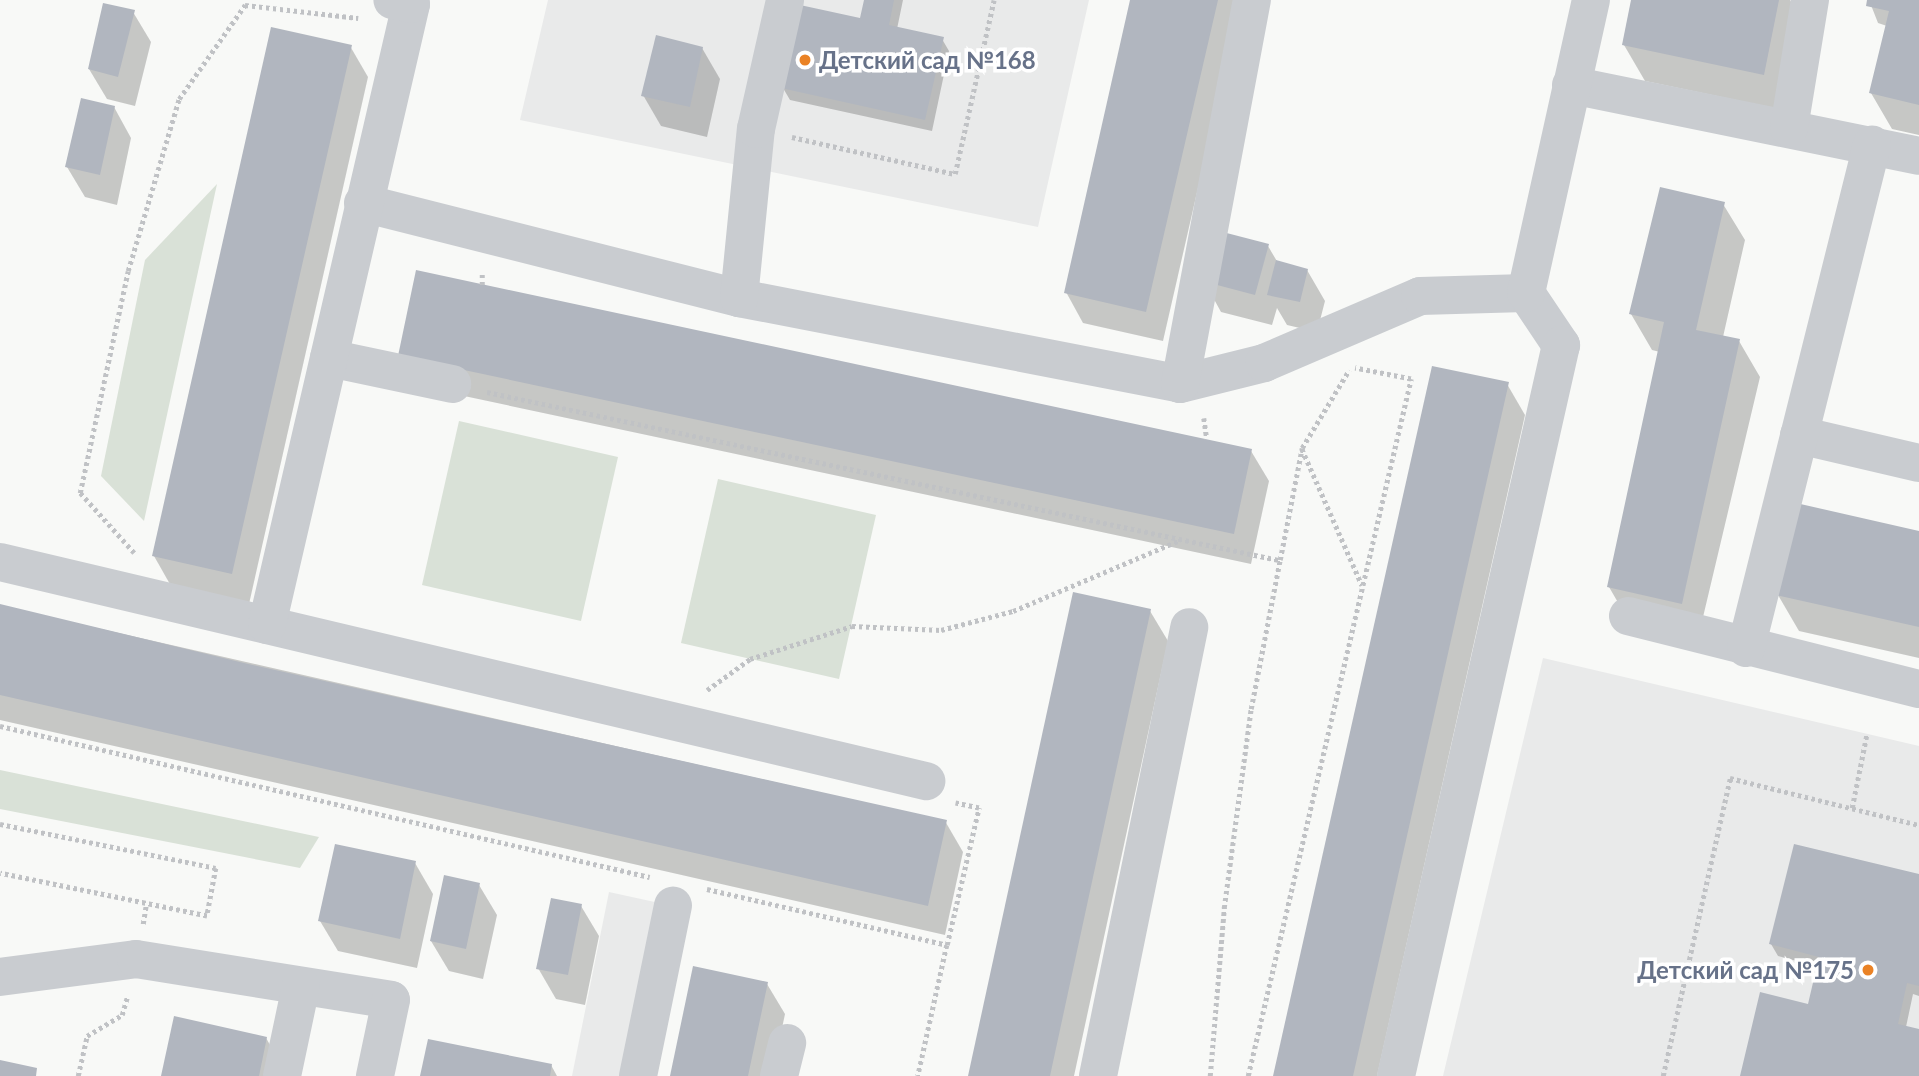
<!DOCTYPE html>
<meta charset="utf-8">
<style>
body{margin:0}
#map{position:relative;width:1919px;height:1076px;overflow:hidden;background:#f8f9f7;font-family:Lato,sans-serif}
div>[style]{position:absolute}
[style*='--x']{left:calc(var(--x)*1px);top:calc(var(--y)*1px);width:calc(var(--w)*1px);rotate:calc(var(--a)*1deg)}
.built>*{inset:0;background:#e9eaea}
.green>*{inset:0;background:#d9e1d7}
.shadow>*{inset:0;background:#0003}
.building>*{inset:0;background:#b1b6bf}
.path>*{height:4.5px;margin-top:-2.25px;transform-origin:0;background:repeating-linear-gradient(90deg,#c0c2c5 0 3.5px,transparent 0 7px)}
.minor>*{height:38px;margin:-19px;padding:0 19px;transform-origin:19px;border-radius:19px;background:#c9ccd0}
.dots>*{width:19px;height:19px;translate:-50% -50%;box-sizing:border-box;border:4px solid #fff;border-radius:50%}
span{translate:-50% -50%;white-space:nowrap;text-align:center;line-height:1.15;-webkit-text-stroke:7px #fff;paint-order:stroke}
.poi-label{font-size:24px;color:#677289;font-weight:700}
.left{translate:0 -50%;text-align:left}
.right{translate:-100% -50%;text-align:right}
</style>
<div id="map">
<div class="built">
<i style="clip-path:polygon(548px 0,1089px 0,1038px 227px,520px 120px)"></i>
<i style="clip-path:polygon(1543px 658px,1919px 746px,1919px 1076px,1443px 1076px)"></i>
<i style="clip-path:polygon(609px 892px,673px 906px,638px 1076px,572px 1076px)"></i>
</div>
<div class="green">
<i style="clip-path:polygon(217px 184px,144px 521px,101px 476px,145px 260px)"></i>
<i style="clip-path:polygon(459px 421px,618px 457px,581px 621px,422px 585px)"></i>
<i style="clip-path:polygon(718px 479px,876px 515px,839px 679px,681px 643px)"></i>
<i style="clip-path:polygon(0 770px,319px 837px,300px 868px,0 809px)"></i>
</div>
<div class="shadow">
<i style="clip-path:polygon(865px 0,903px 0,897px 29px,942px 39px,949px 51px,932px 131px,790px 100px,783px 88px,861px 20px)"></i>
<i style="clip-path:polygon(1132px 0,1241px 0,1163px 341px,1083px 323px,1066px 292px)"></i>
<i style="clip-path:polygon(1633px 0,1790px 0,1802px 22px,1784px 110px,1645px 81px,1624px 45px)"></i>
<i style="clip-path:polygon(1869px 0,1919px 0,1919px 135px,1892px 129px,1871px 93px,1887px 26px,1878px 23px)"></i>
<i style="clip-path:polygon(133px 12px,151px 42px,135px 106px,107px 99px,89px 69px)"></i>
<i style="clip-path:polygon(350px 46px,368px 77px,249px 604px,171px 586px,154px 556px)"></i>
<i style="clip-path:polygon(702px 48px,720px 79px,707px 137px,661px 126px,643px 95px)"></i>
<i style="clip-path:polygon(114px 107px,131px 138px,117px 205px,85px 197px,67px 167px)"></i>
<i style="clip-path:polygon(1723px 204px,1745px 240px,1723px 337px,1739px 341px,1760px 377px,1699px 634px,1627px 618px,1609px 587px,1660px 352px,1652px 350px,1631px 314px)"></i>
<i style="clip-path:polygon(1268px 246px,1278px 263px,1307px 270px,1325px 301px,1317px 332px,1287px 325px,1277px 308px,1272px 325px,1221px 312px,1204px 281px)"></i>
<i style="clip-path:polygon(400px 355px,1251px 451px,1269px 481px,1251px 564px,417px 386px)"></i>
<i style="clip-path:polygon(1507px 384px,1525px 415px,1377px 1076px,1275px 1076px)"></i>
<i style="clip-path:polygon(1919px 533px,1919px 658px,1799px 631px,1778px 595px)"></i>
<i style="clip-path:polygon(0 606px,945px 821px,963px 852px,945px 935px,0 720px)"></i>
<i style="clip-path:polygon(1150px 611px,1168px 641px,1074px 1076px,970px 1076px)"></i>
<i style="clip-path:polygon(415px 863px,433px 894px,417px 968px,338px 951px,320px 921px)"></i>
<i style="clip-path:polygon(1919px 876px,1919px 996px,1913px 994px,1906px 1027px,1919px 1031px,1919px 1076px,1742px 1076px,1810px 1006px,1819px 967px,1778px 956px,1771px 944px)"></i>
<i style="clip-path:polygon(479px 885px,497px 915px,483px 979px,449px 971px,431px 941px)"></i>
<i style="clip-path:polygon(581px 906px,599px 936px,585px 1005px,556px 999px,538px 968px)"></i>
<i style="clip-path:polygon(767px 984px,785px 1014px,772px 1076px,672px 1076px)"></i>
<i style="clip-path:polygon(266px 1038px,277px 1057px,272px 1076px,162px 1076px)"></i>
<i style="clip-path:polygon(551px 1065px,557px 1076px,422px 1076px)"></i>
</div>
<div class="building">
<i style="clip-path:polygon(864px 0,894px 0,889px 25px,944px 37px,925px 120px,781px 88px,800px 5px,860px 18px)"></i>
<i style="clip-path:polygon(1130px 0,1218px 0,1146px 312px,1064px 293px)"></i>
<i style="clip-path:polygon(1631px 0,1779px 0,1764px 75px,1622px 45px)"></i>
<i style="clip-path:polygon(1867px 0,1919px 0,1919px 105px,1869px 93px,1889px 11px,1866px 6px)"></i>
<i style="clip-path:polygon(103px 3px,135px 10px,118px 77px,88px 69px)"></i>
<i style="clip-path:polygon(271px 27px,352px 45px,232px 574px,152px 556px)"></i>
<i style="clip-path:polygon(656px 35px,703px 47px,690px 107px,641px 96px)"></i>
<i style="clip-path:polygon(81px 98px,115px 106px,100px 175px,65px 167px)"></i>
<i style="clip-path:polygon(1660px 187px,1725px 202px,1696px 330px,1740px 339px,1682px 604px,1607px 587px,1664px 322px,1629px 314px)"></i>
<i style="clip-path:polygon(1215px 230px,1269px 244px,1255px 295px,1202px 281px)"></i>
<i style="clip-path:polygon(1276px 260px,1308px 269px,1300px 302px,1267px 295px)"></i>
<i style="clip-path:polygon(416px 270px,1252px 449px,1234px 534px,398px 356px)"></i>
<i style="clip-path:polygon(1432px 366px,1509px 382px,1353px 1076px,1273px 1076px)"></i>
<i style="clip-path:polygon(1796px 503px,1919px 531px,1919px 627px,1776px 595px)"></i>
<i style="clip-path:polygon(1073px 592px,1151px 609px,1050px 1076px,968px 1076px)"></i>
<i style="clip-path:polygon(0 604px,244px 663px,947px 820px,928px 906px,0 695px)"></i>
<i style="clip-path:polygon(335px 844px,416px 861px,400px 939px,318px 921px)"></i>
<i style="clip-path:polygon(1794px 844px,1919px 874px,1919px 986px,1907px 983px,1898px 1024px,1919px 1029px,1919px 1076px,1740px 1076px,1760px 992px,1808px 1004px,1819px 957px,1769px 944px)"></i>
<i style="clip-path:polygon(444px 875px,480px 883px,466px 949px,430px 941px)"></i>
<i style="clip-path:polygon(551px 898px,582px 904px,568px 975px,536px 969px)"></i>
<i style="clip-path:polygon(693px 966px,768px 982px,748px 1076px,670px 1076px)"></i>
<i style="clip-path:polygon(174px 1016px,267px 1037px,259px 1076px,161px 1076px)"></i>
<i style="clip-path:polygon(428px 1039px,552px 1064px,550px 1076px,420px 1076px)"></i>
<i style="clip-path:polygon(0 1060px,37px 1068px,36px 1076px,0 1076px)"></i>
</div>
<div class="path">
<i style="--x:792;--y:137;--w:167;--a:12.8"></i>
<i style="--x:955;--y:174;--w:178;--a:-77.4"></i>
<i style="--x:482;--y:285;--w:14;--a:-90"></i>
<i style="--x:487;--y:392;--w:810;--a:11.98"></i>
<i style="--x:1204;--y:418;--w:21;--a:82"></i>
<i style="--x:1302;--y:449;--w:149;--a:66.2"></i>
<i style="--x:134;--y:553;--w:81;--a:-132"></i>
<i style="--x:80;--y:493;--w:227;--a:-77.8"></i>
<i style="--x:128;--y:271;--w:179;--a:-73.5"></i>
<i style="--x:179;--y:99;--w:115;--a:-54.9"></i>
<i style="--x:245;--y:5;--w:114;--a:6.6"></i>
<i style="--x:707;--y:690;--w:53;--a:-35.8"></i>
<i style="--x:750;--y:659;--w:107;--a:-17.9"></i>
<i style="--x:852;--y:626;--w:89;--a:2.6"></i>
<i style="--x:941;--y:630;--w:74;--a:-14.8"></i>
<i style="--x:1013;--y:611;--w:181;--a:-23"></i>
<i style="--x:0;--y:726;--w:667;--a:13.08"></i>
<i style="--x:1852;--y:808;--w:76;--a:-78.7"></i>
<i style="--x:0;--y:824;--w:220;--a:11.5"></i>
<i style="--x:216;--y:868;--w:49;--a:100.6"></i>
<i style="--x:207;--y:916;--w:211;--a:-168.3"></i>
<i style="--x:707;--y:889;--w:246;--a:13.1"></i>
<i style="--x:947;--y:945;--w:134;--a:102.5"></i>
<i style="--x:143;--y:924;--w:20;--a:-81"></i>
<i style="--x:947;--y:945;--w:141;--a:-76.9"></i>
<i style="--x:979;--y:808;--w:24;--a:-168"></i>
<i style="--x:78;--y:1076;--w:41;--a:-77.3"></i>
<i style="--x:87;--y:1036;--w:41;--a:-31"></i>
<i style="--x:122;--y:1015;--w:19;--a:-74"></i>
<i style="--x:1210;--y:1076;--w:169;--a:-85.2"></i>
<i style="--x:1224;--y:908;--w:201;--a:-82.3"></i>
<i style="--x:1251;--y:709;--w:152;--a:-79"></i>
<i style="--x:1280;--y:560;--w:114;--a:-78.9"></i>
<i style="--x:1302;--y:448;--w:91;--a:-58.9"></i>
<i style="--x:1248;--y:1076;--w:716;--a:-76.84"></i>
<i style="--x:1411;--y:379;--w:57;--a:-168.9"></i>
<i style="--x:1663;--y:1076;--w:305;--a:-77.3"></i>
<i style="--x:1730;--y:778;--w:195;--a:14"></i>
</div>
<div class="minor">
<i style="--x:1571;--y:85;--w:355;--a:11.5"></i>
<i style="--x:1789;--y:128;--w:130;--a:-80.7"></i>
<i style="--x:363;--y:203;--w:388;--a:14.2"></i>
<i style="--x:739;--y:298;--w:449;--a:11"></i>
<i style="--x:1180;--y:384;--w:87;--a:-14"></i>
<i style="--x:1264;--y:363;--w:170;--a:-23.2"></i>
<i style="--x:1420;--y:296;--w:106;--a:-1.6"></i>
<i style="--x:1526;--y:293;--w:63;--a:56.1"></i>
<i style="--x:1561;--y:345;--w:749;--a:102.72"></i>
<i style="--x:1526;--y:293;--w:300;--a:-77.5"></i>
<i style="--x:739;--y:298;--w:170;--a:-84.3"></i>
<i style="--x:756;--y:129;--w:132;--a:-77.3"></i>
<i style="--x:329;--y:358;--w:126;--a:11.9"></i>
<i style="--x:1180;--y:384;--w:391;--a:-79.4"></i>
<i style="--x:1799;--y:435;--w:123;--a:13.1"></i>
<i style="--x:0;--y:562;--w:952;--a:13.31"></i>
<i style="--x:1628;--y:616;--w:300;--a:14.1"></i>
<i style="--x:267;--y:625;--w:637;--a:-76.94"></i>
<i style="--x:411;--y:4;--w:19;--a:-168"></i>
<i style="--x:1746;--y:648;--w:519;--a:-75.94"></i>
<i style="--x:0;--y:977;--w:137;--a:-7.5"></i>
<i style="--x:136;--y:959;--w:258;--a:9.1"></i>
<i style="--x:391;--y:1000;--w:78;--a:101.9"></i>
<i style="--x:282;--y:1076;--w:92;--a:-78.1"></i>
<i style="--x:638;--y:1076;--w:174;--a:-78.4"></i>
<i style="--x:779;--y:1076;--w:34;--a:-76"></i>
<i style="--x:1098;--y:1076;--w:458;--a:-78.5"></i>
</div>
<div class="dots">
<i style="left:805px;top:60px;background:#ea8225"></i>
<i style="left:1868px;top:970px;background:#ea8225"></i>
</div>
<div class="poi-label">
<span class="left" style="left:819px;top:60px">Детский сад №168</span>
<span class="right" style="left:1854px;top:970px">Детский сад №175</span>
</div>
</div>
